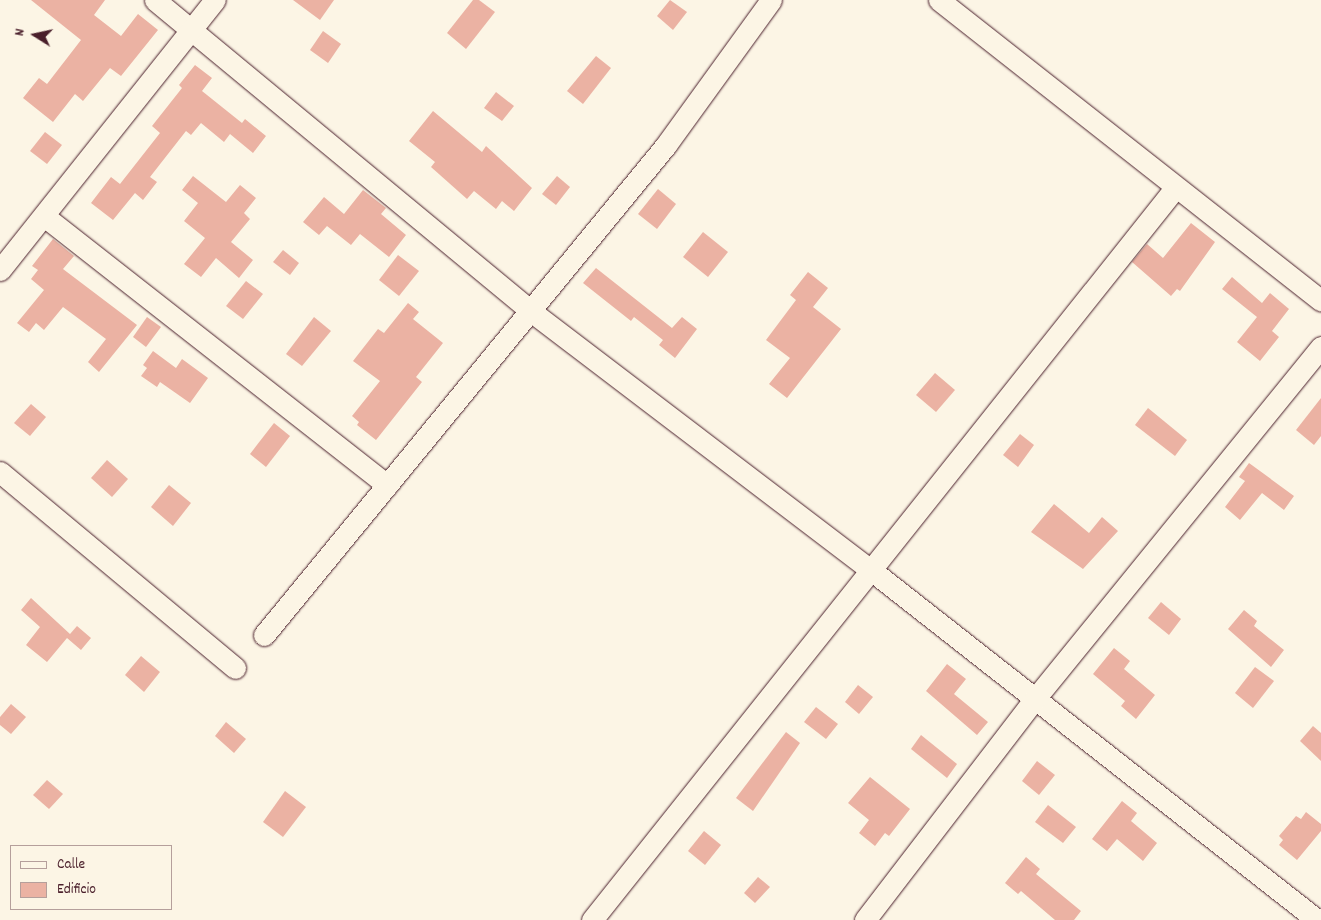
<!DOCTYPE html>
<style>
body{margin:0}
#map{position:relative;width:1321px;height:920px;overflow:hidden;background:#fcf5e5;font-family:Dekko,sans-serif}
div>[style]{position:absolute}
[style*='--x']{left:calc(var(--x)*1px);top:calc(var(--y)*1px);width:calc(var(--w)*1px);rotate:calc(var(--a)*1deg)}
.building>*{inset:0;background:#ebb2a3}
.roads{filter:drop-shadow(0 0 1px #4a1f2b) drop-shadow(0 0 1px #4a1f2b)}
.minor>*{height:21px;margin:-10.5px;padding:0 10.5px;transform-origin:10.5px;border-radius:10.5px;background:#fcf5e5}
span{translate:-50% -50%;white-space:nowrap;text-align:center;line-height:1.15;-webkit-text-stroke:5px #fcf5e5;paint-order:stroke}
.legend{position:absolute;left:10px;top:845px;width:162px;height:65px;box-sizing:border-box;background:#fcf5e5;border:1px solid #b59f9b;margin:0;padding:6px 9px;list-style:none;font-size:15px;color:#4a1f2b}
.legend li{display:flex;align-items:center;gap:10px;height:25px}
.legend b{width:25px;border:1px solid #b59f9b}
.north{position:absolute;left:10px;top:10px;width:50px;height:50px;-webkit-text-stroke:4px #fcf5e5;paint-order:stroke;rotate:280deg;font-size:14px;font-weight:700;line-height:20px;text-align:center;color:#4a1f2b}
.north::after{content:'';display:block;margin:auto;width:18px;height:22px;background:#4a1f2b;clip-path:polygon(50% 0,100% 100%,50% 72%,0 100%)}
</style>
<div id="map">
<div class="building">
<i style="clip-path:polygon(31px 0,105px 0,94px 15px,121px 36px,138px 14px,158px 30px,121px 76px,110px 68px,83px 101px,75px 94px,53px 122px,23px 98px,39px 78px,47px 84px,81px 40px)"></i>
<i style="clip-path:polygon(293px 0,334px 0,320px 20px)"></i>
<i style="clip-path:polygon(473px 0,479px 0,495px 12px,466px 49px,447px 33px)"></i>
<i style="clip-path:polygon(670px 0,687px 12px,673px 30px,657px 16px)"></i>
<i style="clip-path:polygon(323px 31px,341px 44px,328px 63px,310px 50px)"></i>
<i style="clip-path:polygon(596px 56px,611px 68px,583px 104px,567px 91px)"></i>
<i style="clip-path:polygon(195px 65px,212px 78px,202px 91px,242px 123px,245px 119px,266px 136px,253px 153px,230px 134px,224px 142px,201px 123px,191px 135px,186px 131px,150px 177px,157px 182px,143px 200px,135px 193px,113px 220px,91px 203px,111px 177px,120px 184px,160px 133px,152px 126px,182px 88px,179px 85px)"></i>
<i style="clip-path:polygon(496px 92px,514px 106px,502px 121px,484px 108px)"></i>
<i style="clip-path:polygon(433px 111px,482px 152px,486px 146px,532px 188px,514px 211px,502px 201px,496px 209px,474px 191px,467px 199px,431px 167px,435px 162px,409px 141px)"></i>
<i style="clip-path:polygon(45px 132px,62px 145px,47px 164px,30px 151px)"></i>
<i style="clip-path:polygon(193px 176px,226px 202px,240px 185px,256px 198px,244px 213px,250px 219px,231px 242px,253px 260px,239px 278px,216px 258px,201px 277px,184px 264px,205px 238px,184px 221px,198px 203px,182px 190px)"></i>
<i style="clip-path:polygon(557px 176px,570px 187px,556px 205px,542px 194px)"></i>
<i style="clip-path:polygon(658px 189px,676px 204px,657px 229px,638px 214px)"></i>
<i style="clip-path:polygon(363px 190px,386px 208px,381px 214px,406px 235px,389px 257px,360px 234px,351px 245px,327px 226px,319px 235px,303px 222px,324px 197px,344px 214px)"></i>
<i style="clip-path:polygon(1191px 223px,1215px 242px,1180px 291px,1177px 289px,1171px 296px,1132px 262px,1147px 244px,1163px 258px)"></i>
<i style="clip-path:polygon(703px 232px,728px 252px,708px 277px,683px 257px)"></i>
<i style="clip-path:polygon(53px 239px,74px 256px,63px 269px,137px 325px,99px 372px,88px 362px,106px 339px,63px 307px,44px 330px,36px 323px,29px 332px,17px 323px,44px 290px,31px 279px,38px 270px,32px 266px)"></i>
<i style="clip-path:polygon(283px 250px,299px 263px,290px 275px,273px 262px)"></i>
<i style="clip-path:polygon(398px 255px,419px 271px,399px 296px,379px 280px)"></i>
<i style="clip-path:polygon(596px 268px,672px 328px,682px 317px,697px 329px,675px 358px,659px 345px,663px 340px,634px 317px,631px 321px,583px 283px)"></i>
<i style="clip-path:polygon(808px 272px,828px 288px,813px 307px,841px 329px,787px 398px,769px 384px,790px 358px,766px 340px,796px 300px,790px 295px)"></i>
<i style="clip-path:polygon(1232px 277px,1262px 303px,1270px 293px,1289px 309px,1272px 331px,1279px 337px,1260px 361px,1237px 342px,1257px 317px,1222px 289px)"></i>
<i style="clip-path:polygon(246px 281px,263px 294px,243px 319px,226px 306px)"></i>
<i style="clip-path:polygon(408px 303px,419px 312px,413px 319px,443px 343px,416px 377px,422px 382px,376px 440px,357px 425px,359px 422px,352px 416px,380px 381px,353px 361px,378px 329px,384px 333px)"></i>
<i style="clip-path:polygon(147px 317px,161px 327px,146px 347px,133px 337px)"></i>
<i style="clip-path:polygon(314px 317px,331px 331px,302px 366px,286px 354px)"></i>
<i style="clip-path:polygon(153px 351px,176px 368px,182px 359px,208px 378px,190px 403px,160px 382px,157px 387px,141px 376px,147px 368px,143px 365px)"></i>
<i style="clip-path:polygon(935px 373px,955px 390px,936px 412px,916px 395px)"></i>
<i style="clip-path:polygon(1321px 398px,1321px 436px,1314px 445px,1296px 430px)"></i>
<i style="clip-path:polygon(31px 404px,46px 417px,30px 436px,14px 423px)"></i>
<i style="clip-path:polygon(1148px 408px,1187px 440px,1175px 456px,1135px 425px)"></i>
<i style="clip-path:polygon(274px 423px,290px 436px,266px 467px,250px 454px)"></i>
<i style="clip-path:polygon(1020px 434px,1034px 445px,1018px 467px,1003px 455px)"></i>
<i style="clip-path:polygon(107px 460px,128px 479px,112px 497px,91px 478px)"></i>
<i style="clip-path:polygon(1249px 463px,1294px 496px,1284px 510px,1262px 493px,1240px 520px,1225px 507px,1245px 481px,1239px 477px)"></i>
<i style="clip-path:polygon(169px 485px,191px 503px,173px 526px,151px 507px)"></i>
<i style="clip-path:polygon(1054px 504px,1089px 533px,1102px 517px,1118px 531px,1083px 569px,1031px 532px)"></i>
<i style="clip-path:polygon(31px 598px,70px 634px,77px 626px,91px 638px,81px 650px,67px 638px,47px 662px,26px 645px,40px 627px,21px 610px)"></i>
<i style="clip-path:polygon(1161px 602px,1181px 619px,1169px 635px,1148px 618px)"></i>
<i style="clip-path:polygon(1244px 610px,1257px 621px,1254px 626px,1284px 650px,1271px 667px,1228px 629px)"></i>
<i style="clip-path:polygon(1114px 648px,1130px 661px,1124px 669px,1155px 695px,1136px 719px,1121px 706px,1125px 701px,1093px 674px)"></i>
<i style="clip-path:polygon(141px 656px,160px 672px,144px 692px,125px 675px)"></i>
<i style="clip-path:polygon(947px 664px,966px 679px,954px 694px,988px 722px,977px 735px,926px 691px)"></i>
<i style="clip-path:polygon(1255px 667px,1274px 681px,1253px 708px,1235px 693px)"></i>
<i style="clip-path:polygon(858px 685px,873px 697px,859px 714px,845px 702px)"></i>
<i style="clip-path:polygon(11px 704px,26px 717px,11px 734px,0 725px,0 717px)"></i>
<i style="clip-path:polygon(816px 707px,838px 724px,826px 739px,804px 722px)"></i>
<i style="clip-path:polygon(226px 722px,246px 739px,234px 753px,215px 736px)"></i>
<i style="clip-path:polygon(1313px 726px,1321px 733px,1321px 761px,1300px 741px)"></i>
<i style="clip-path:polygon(786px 732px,800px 743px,753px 811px,736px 798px)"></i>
<i style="clip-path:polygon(921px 735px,957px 764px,947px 778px,911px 749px)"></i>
<i style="clip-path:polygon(1037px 761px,1055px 775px,1039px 795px,1022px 781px)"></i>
<i style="clip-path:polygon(870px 777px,910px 809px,889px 836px,885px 833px,875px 846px,859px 833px,869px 820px,848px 803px)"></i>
<i style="clip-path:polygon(47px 780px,63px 794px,49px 809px,33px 795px)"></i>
<i style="clip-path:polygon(285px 791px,306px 807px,283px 837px,263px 822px)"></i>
<i style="clip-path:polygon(1122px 801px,1137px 813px,1131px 821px,1157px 843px,1143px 861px,1117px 839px,1107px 851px,1092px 839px)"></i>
<i style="clip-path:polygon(1048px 805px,1076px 827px,1063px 843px,1035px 822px)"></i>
<i style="clip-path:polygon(1306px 812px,1321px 824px,1321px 831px,1297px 860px,1279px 845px,1283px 840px,1279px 836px,1296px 816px,1301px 819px)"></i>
<i style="clip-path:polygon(704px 831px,721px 845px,705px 865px,688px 851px)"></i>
<i style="clip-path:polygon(1026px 857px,1040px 869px,1036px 874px,1081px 911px,1074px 920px,1055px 920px,1021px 891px,1018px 894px,1005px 883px)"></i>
<i style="clip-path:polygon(758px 877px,770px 887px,755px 903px,744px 893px)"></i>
</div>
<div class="roads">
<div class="minor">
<i style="--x:155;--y:0;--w:489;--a:39.6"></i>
<i style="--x:532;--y:312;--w:426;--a:37.3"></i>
<i style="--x:871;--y:570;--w:567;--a:38.12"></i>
<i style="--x:939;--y:0;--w:486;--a:38.2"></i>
<i style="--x:44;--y:216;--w:436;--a:38.1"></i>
<i style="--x:0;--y:270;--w:345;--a:-51.5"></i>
<i style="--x:0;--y:472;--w:306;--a:39.8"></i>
<i style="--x:264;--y:635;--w:634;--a:-50.63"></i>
<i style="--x:666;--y:145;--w:179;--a:-54.1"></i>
<i style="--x:592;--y:920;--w:936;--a:-51.46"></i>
<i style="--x:865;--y:920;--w:277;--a:-52.5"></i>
<i style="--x:1034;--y:700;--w:455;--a:-50.9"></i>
</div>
</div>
<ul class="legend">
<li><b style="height:6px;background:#fcf5e5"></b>Calle</li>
<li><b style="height:14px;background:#ebb2a3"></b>Edificio</li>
</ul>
<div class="north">N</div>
</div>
